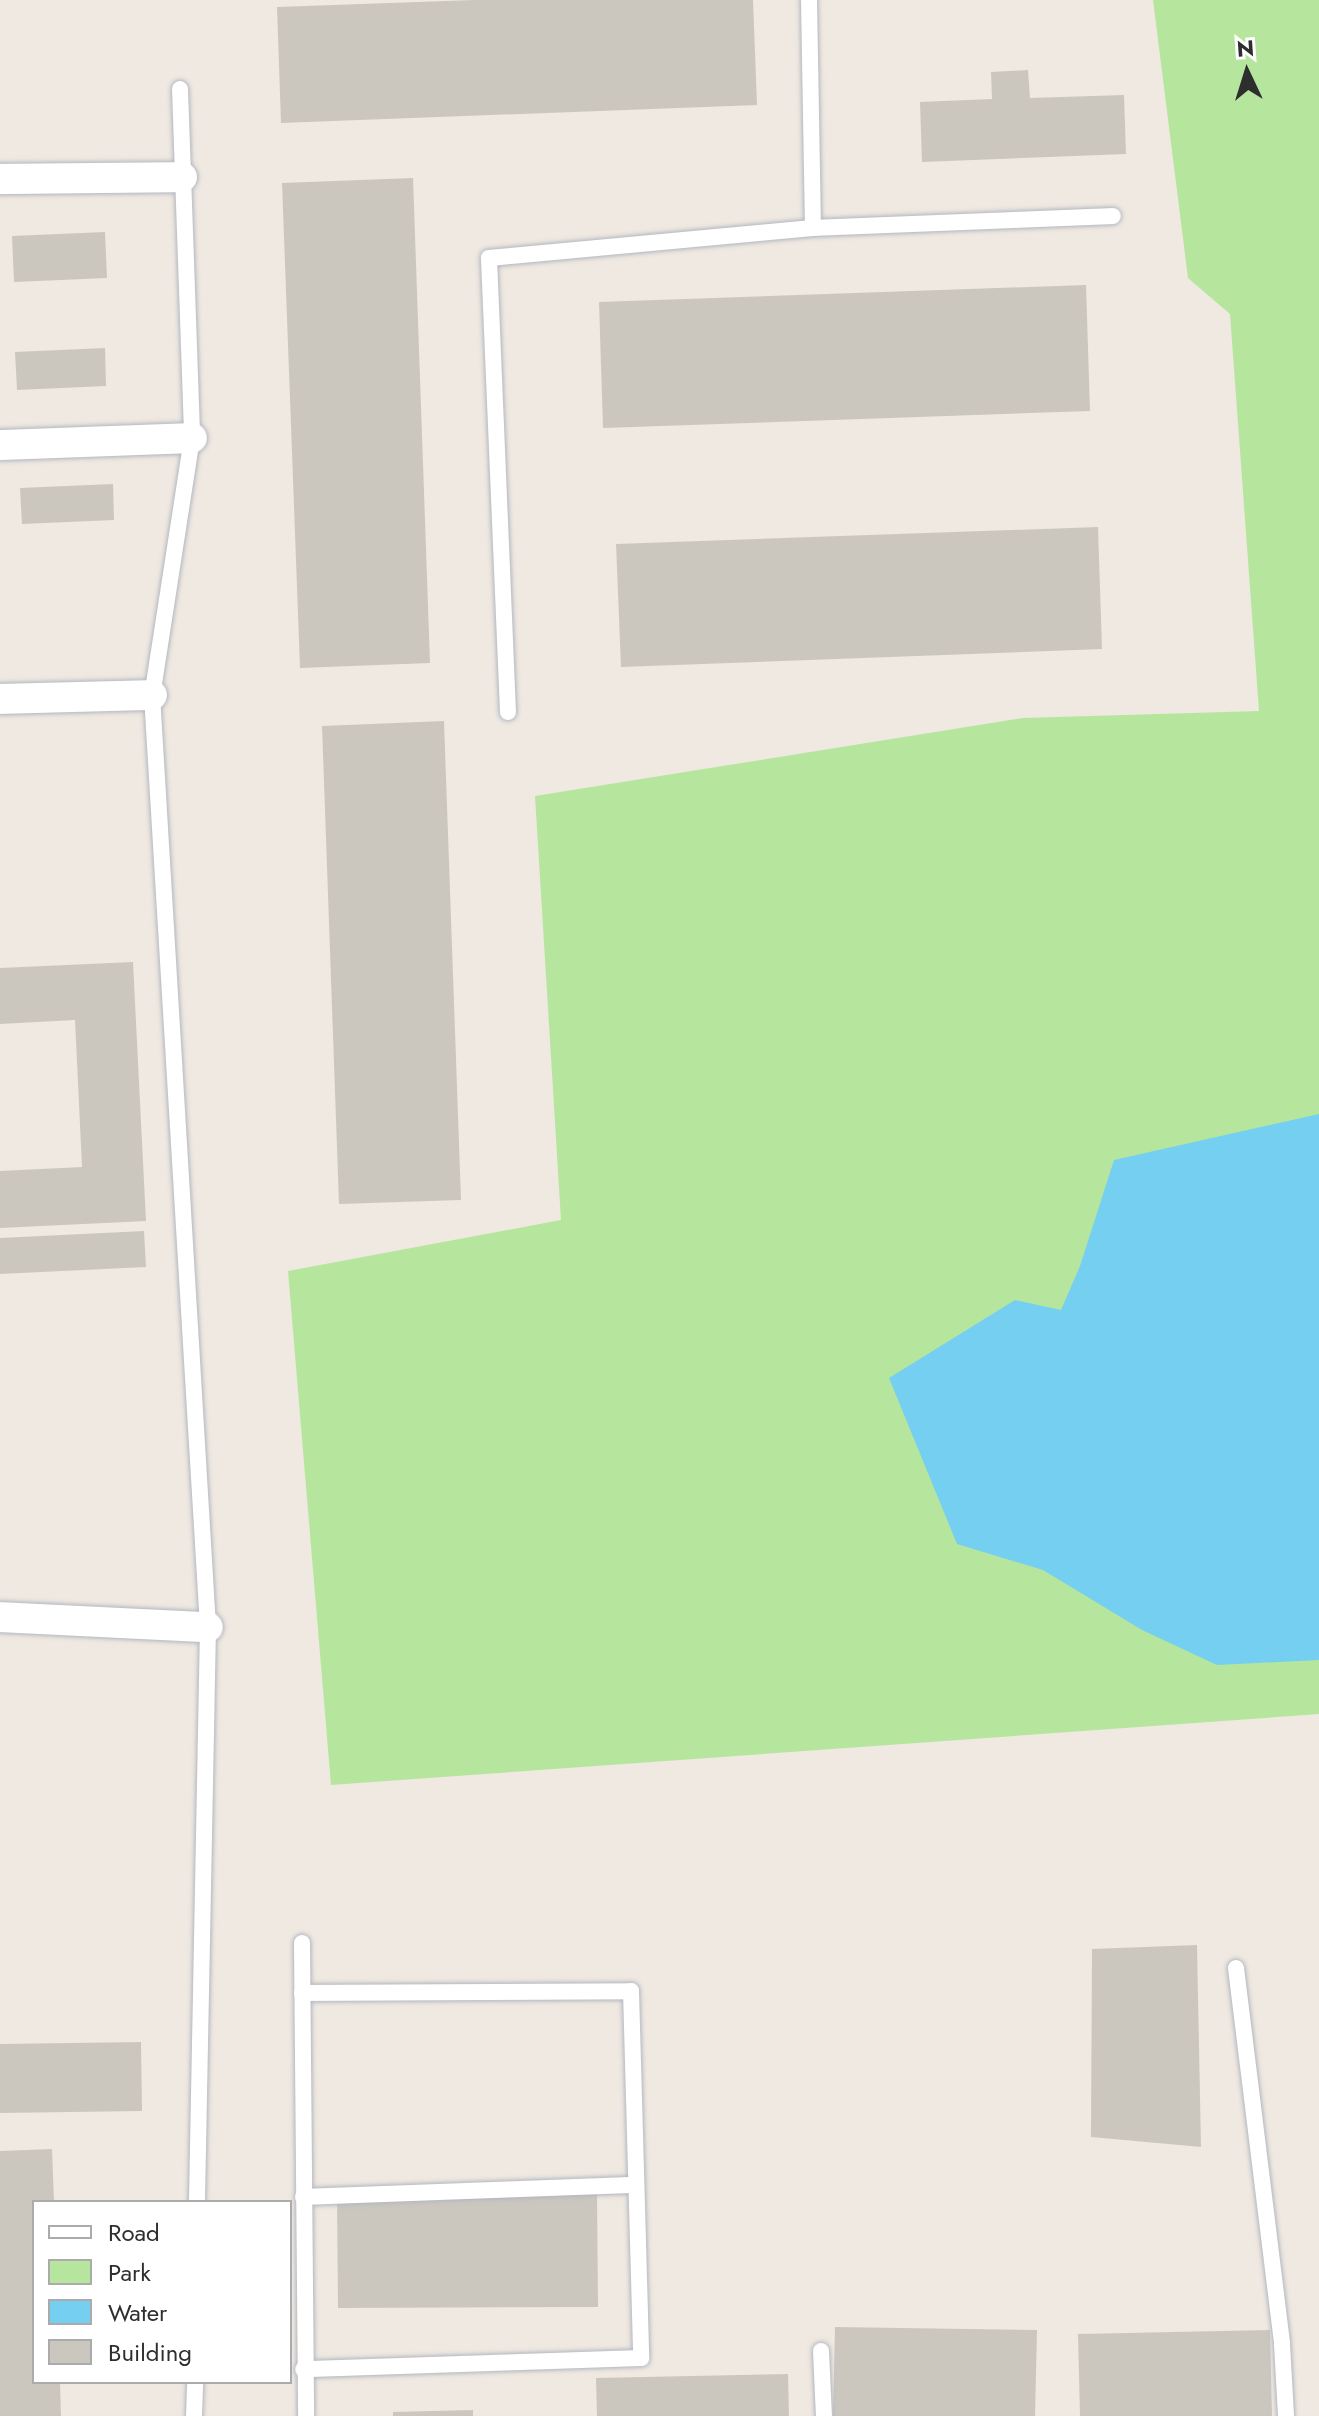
<!DOCTYPE html>
<style>
body{margin:0}
#map{position:relative;width:1319px;height:2416px;overflow:hidden;background:#efe9e1;font-family:Jost,sans-serif}
div>[style]{position:absolute}
[style*='--x']{left:calc(var(--x)*1px);top:calc(var(--y)*1px);width:calc(var(--w)*1px);rotate:calc(var(--a)*1deg)}
.green>*{inset:0;background:#b6e59e}
.water>*{inset:0;background:#75cff0}
.building>*{inset:0;background:#cbc7bf}
.roads{filter:drop-shadow(0 0 2px #b4b7c1) drop-shadow(0 0 2px #b4b7c1)}
.lane>*{height:16px;margin:-8px;padding:0 8px;transform-origin:8px;border-radius:8px;background:#fff}
.street>*{height:30px;margin:-15px;padding:0 15px;transform-origin:15px;border-radius:15px;background:#fff}
span{translate:-50% -50%;white-space:nowrap;text-align:center;line-height:1.15;-webkit-text-stroke:6px #fff;paint-order:stroke}
.legend{position:absolute;left:32px;top:2200px;width:260px;height:184px;box-sizing:border-box;background:#fff;border:2px solid #ababab;margin:0;padding:10px 14px;list-style:none;font-size:24px;color:#2e2e2e}
.legend li{display:flex;align-items:center;gap:16px;height:40px}
.legend b{width:40px;border:2px solid #ababab}
.north{position:absolute;left:1207px;top:32px;width:80px;height:80px;-webkit-text-stroke:6px #fff;paint-order:stroke;rotate:356deg;font-size:22px;font-weight:700;line-height:32px;text-align:center;color:#2e2e2e}
.north::after{content:'';display:block;margin:auto;width:28px;height:36px;background:#2e2e2e;clip-path:polygon(50% 0,100% 100%,50% 72%,0 100%)}
</style>
<div id="map">
<div class="green">
<i style="clip-path:polygon(1153px 0,1319px 0,1319px 1714px,331px 1785px,288px 1271px,561px 1220px,535px 796px,1023px 718px,1259px 711px,1230px 314px,1188px 278px)"></i>
</div>
<div class="water">
<i style="clip-path:polygon(1319px 1114px,1319px 1660px,1217px 1665px,1142px 1630px,1043px 1570px,957px 1544px,889px 1378px,1015px 1300px,1061px 1310px,1080px 1266px,1114px 1160px)"></i>
</div>
<div class="building">
<i style="clip-path:polygon(474px 0,753px 0,757px 105px,281px 123px,277px 7px)"></i>
<i style="clip-path:polygon(1028px 70px,1030px 98px,1124px 95px,1126px 154px,922px 162px,920px 102px,992px 99px,991px 72px)"></i>
<i style="clip-path:polygon(413px 178px,430px 663px,300px 668px,282px 183px)"></i>
<i style="clip-path:polygon(105px 232px,107px 278px,14px 282px,12px 236px)"></i>
<i style="clip-path:polygon(1086px 285px,1090px 411px,603px 428px,599px 302px)"></i>
<i style="clip-path:polygon(105px 348px,106px 386px,17px 390px,15px 352px)"></i>
<i style="clip-path:polygon(113px 484px,114px 520px,22px 524px,20px 488px)"></i>
<i style="clip-path:polygon(1098px 527px,1102px 649px,621px 667px,616px 544px)"></i>
<i style="clip-path:polygon(444px 721px,461px 1200px,339px 1204px,322px 726px)"></i>
<i style="clip-path:polygon(133px 962px,146px 1221px,0 1228px,0 1171px,82px 1167px,75px 1020px,0 1024px,0 968px)"></i>
<i style="clip-path:polygon(144px 1231px,146px 1267px,0 1274px,0 1238px)"></i>
<i style="clip-path:polygon(1197px 1945px,1201px 2147px,1091px 2137px,1092px 1949px)"></i>
<i style="clip-path:polygon(141px 2042px,142px 2111px,0 2113px,0 2044px)"></i>
<i style="clip-path:polygon(52px 2149px,54px 2202px,34px 2202px,34px 2382px,60px 2382px,61px 2416px,0 2416px,0 2151px)"></i>
<i style="clip-path:polygon(597px 2194px,598px 2307px,338px 2308px,337px 2196px)"></i>
<i style="clip-path:polygon(835px 2327px,1037px 2330px,1035px 2416px,833px 2416px)"></i>
<i style="clip-path:polygon(1270px 2330px,1272px 2416px,1080px 2416px,1078px 2334px)"></i>
<i style="clip-path:polygon(788px 2374px,789px 2416px,597px 2416px,596px 2378px)"></i>
<i style="clip-path:polygon(473px 2410px,473px 2416px,393px 2416px,393px 2412px)"></i>
</div>
<div class="roads">
<div class="lane">
<i style="--x:809;--y:0;--w:228;--a:89"></i>
<i style="--x:180;--y:89;--w:349;--a:88"></i>
<i style="--x:192;--y:438;--w:260;--a:98.8"></i>
<i style="--x:152;--y:695;--w:934;--a:86.56"></i>
<i style="--x:208;--y:1627;--w:575;--a:91.1"></i>
<i style="--x:508;--y:712;--w:454;--a:-92.4"></i>
<i style="--x:489;--y:258;--w:325;--a:-5.3"></i>
<i style="--x:813;--y:228;--w:300;--a:-2.3"></i>
<i style="--x:302;--y:1943;--w:473;--a:89.5"></i>
<i style="--x:1236;--y:1968;--w:379;--a:83"></i>
<i style="--x:1282;--y:2344;--w:72;--a:86.8"></i>
<i style="--x:302;--y:1993;--w:329;--a:-0.3"></i>
<i style="--x:631;--y:1991;--w:367;--a:88.4"></i>
<i style="--x:641;--y:2358;--w:338;--a:178.1"></i>
<i style="--x:303;--y:2197;--w:333;--a:-2.1"></i>
<i style="--x:821;--y:2351;--w:65;--a:87.4"></i>
<i style="--x:194;--y:2416;--w:34;--a:-88"></i>
</div>
<div class="street">
<i style="--x:0;--y:179;--w:182;--a:-0.6"></i>
<i style="--x:0;--y:445;--w:192;--a:-2.1"></i>
<i style="--x:0;--y:699;--w:152;--a:-1.5"></i>
<i style="--x:0;--y:1617;--w:208;--a:2.8"></i>
</div>
</div>
<ul class="legend">
<li><b style="height:10px;background:#fff"></b>Road</li>
<li><b style="height:22px;background:#b6e59e"></b>Park</li>
<li><b style="height:22px;background:#75cff0"></b>Water</li>
<li><b style="height:22px;background:#cbc7bf"></b>Building</li>
</ul>
<div class="north">N</div>
</div>
